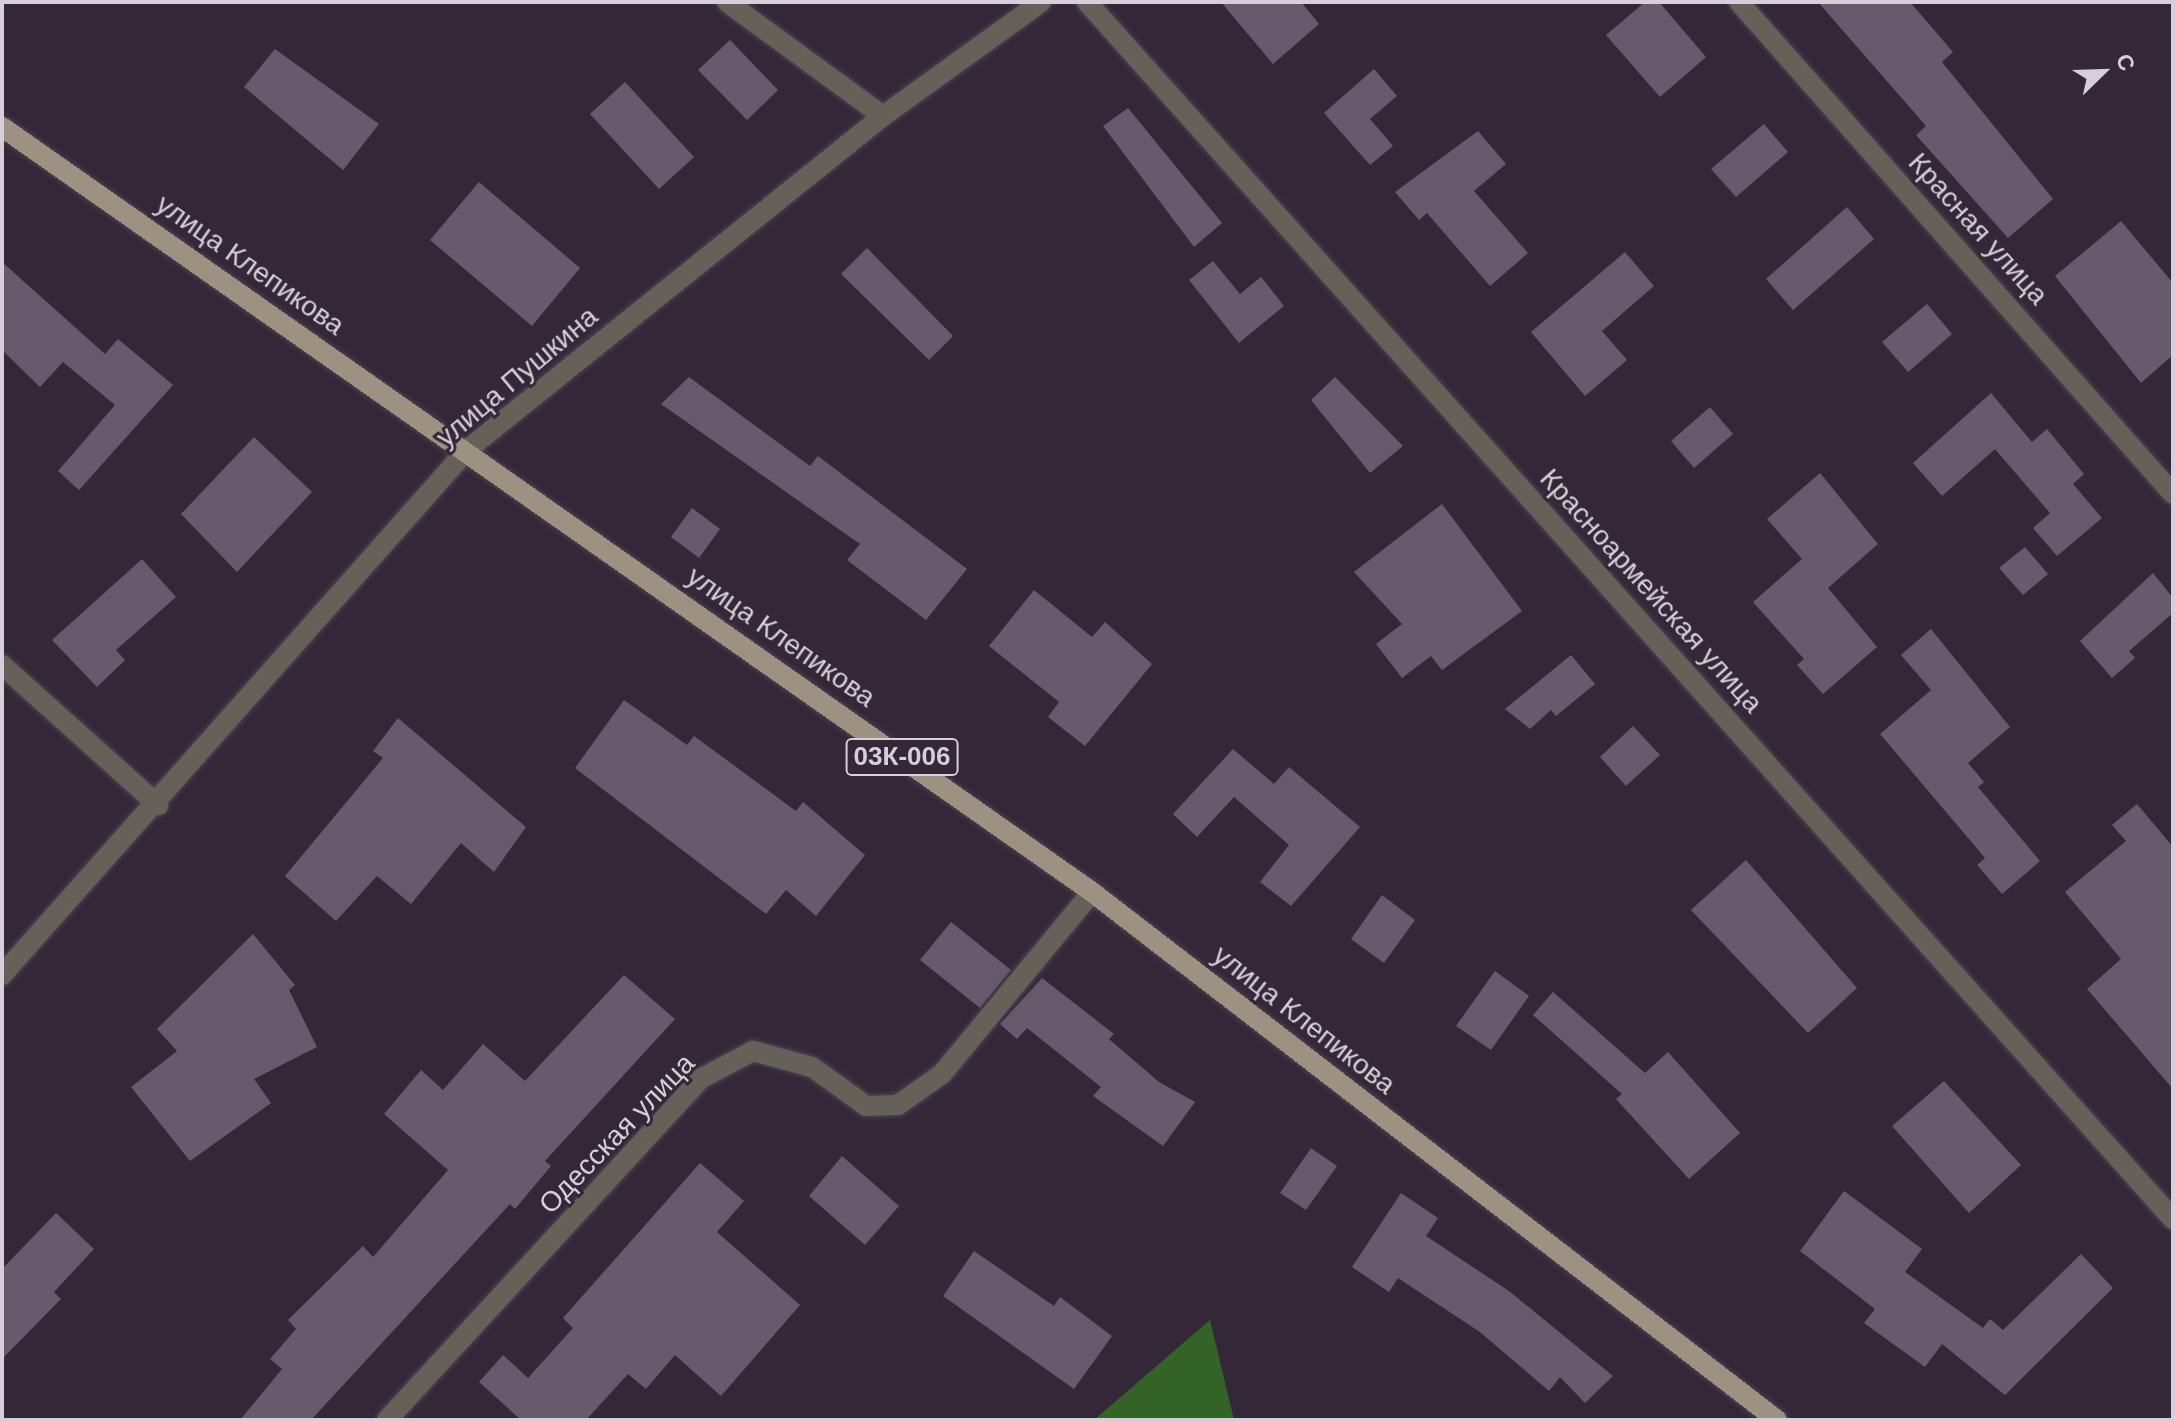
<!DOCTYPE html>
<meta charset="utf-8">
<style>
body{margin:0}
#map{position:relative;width:2175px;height:1422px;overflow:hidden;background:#342838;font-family:Helvetica,sans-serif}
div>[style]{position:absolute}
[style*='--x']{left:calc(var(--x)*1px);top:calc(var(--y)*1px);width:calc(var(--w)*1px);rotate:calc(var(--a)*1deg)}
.green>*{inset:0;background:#346328}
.building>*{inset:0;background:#675a6c}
.roads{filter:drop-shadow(0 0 2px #4e4352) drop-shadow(0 0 2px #4e4352)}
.minor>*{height:20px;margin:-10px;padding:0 10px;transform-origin:10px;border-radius:10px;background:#656058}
.major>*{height:20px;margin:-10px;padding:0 10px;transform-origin:10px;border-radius:10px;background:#9d9181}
span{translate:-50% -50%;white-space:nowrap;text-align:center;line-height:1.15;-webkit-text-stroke:6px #342838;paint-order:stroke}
.shield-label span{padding:2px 6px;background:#342838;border:2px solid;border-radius:6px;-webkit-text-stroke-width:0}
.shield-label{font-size:26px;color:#d6cfd9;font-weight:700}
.street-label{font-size:28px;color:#d6cfd9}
.frame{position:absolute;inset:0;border:4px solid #d6cfd9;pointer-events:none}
.north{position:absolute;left:2063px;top:32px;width:80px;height:80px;-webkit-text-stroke:6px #342838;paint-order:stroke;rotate:67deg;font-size:22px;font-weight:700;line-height:32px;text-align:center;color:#d6cfd9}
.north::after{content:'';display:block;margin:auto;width:28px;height:36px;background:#d6cfd9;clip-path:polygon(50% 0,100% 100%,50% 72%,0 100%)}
</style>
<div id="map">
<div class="green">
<i style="clip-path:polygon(1210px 1320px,1234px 1420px,1094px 1420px)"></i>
</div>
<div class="building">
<i style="clip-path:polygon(1221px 2px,1301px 2px,1319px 24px,1273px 64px)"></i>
<i style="clip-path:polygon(1645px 2px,1659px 2px,1706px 57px,1660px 97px,1606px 35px)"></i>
<i style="clip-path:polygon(1818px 2px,1910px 2px,1953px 52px,1942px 62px,2053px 199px,2008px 238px,1916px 135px,1926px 126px)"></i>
<i style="clip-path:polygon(730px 40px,778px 90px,747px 120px,698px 70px)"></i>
<i style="clip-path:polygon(275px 49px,379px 124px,343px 170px,244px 87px)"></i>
<i style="clip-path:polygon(1374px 69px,1397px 96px,1370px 119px,1393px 146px,1370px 165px,1324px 113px)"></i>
<i style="clip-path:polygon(625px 82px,694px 157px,659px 189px,590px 114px)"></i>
<i style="clip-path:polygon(1128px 108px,1222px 223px,1194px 247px,1103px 126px)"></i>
<i style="clip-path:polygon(1764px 124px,1788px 152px,1736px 197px,1711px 169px)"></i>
<i style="clip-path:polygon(1478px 131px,1506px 164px,1474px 191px,1528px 253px,1490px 286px,1427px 213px,1419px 220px,1395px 192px)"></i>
<i style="clip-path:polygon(479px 182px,580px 268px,532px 326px,430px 240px)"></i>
<i style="clip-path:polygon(1847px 207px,1874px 239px,1793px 310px,1766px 279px)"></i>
<i style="clip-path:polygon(2121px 221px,2173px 283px,2173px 355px,2141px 383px,2055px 276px)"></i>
<i style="clip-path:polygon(867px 248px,953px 336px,929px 360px,841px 274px)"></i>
<i style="clip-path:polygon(1625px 252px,1654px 286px,1602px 331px,1627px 360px,1585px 396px,1531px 332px)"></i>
<i style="clip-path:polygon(1213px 261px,1240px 294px,1261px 277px,1284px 306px,1239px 343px,1189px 280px)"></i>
<i style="clip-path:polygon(2px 262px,105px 354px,118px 339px,173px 385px,79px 490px,58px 471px,115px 405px,63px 362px,40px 387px,2px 350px)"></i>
<i style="clip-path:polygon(1927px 304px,1952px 334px,1908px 372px,1882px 342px)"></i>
<i style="clip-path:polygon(689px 377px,810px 466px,818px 456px,967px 569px,926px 620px,847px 560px,860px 544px,661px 404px)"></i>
<i style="clip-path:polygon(1335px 377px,1403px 446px,1370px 473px,1311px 400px)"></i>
<i style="clip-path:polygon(1991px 393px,2032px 442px,2047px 429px,2084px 474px,2073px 484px,2102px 518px,2057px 556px,2033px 528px,2050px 513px,1995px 449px,1942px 496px,1913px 463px)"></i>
<i style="clip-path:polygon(1710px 407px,1733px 434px,1694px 468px,1671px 441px)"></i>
<i style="clip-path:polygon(254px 437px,312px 492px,237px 572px,181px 514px)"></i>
<i style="clip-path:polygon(1820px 473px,1878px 544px,1828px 588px,1877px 647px,1823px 694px,1797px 665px,1804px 659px,1753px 602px,1802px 559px,1767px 519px)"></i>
<i style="clip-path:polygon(1442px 504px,1522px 611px,1442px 670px,1431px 656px,1402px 678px,1376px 644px,1402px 624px,1354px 572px)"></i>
<i style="clip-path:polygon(692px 508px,720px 529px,699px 558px,671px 537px)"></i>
<i style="clip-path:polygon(2025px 547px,2048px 574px,2023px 595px,1999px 568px)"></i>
<i style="clip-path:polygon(142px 559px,176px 597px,116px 650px,125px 660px,97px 687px,52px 640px)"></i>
<i style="clip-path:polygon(2153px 573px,2173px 598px,2173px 613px,2129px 651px,2135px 658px,2112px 678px,2080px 641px)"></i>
<i style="clip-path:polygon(1034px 590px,1092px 637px,1105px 622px,1152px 664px,1085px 746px,1048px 717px,1059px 702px,989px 646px)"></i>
<i style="clip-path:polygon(1931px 629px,2010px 727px,1968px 763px,1984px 782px,1978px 787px,2040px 861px,2002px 894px,1977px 865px,1985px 858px,1880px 734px,1931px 690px,1901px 655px)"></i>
<i style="clip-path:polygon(1571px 655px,1595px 684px,1556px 716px,1551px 710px,1530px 729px,1505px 709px)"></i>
<i style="clip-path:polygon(624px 700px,687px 745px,694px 736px,796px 811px,803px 802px,865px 855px,816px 916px,786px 890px,766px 914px,575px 768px)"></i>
<i style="clip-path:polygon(398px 718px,526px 827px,494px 872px,461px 843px,411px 904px,377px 876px,336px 921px,285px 876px,383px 758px,373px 751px)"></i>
<i style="clip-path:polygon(1633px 726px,1660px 755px,1626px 786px,1600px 757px)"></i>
<i style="clip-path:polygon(1233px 749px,1274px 784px,1289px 767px,1360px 827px,1291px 906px,1260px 882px,1289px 845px,1234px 797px,1197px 837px,1173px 814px)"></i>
<i style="clip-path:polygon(2137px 804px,2173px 847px,2173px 1089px,2087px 989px,2121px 959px,2065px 892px,2126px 841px,2112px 825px)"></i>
<i style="clip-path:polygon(1746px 860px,1857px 988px,1808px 1033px,1691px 910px)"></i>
<i style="clip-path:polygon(1382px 895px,1415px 920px,1384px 963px,1351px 939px)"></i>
<i style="clip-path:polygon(951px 922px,1011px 970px,980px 1008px,920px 960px)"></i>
<i style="clip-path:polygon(253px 934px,295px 985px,289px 990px,317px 1047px,254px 1079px,271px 1103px,190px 1161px,131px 1087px,177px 1051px,157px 1029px)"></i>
<i style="clip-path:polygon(1495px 971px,1529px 996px,1491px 1050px,1456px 1026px)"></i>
<i style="clip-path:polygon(624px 975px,675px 1019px,545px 1161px,551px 1166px,515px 1209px,510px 1204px,311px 1420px,240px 1420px,282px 1369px,270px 1359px,296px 1329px,288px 1320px,363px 1246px,373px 1257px,448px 1170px,384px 1114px,421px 1070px,443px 1090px,483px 1044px,525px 1081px)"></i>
<i style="clip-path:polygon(1042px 978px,1114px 1034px,1109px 1039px,1159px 1082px,1195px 1102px,1163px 1146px,1093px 1096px,1101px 1087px,1027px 1028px,1017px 1039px,1000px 1024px)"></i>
<i style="clip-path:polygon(1553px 992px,1645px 1073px,1668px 1052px,1740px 1133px,1689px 1179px,1616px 1099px,1622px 1094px,1533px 1015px)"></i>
<i style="clip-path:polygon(1944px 1081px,2021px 1165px,1969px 1213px,1892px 1126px)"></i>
<i style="clip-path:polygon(1311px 1148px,1337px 1166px,1306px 1210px,1280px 1193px)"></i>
<i style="clip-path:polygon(842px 1156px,899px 1206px,865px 1245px,809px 1196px)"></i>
<i style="clip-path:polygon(700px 1163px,744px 1201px,717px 1232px,800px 1305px,721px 1396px,675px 1355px,646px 1389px,628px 1374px,586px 1420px,521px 1420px,479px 1382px,503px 1355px,528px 1378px,573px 1328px,563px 1318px)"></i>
<i style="clip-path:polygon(1844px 1191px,1922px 1249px,1905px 1272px,1983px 1328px,1990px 1319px,2003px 1330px,2081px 1254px,2113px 1288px,2005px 1395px,1942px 1344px,1925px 1367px,1864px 1323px,1875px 1309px,1800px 1251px)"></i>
<i style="clip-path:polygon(1401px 1193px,1438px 1218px,1426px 1236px,1509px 1291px,1613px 1376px,1585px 1403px,1560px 1377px,1549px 1391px,1480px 1332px,1398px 1278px,1389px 1292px,1352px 1267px)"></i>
<i style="clip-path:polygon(56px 1213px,94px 1249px,54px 1292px,61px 1299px,2px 1359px,2px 1269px)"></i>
<i style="clip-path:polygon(974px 1251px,1054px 1306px,1060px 1297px,1112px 1336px,1074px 1389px,943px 1296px)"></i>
</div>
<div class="roads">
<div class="minor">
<i style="--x:727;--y:2;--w:193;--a:36.2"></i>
<i style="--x:1087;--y:2;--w:1631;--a:48.26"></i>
<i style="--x:1739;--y:2;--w:656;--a:48.58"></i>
<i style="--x:2;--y:665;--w:210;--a:41.9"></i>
<i style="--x:2;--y:975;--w:701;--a:-48.47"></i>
<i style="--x:467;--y:450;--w:533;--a:-38.76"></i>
<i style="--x:883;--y:116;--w:195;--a:-35.8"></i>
<i style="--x:387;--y:1420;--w:465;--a:-47.4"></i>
<i style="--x:702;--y:1078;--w:58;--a:-27.9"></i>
<i style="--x:753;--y:1051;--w:61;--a:15.2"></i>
<i style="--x:812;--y:1067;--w:67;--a:35.8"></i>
<i style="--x:866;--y:1106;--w:32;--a:-2"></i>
<i style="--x:898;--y:1105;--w:54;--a:-35.2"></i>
<i style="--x:942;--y:1074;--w:236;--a:-50.5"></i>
</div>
<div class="major">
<i style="--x:2;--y:127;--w:1332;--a:35.06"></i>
<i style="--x:1092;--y:892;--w:865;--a:37.63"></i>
</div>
</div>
<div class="shield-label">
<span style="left:902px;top:757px">03К-006</span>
</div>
<div class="street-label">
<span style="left:1978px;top:229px;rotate:48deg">Красная улица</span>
<span style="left:250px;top:265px;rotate:35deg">улица Клепикова</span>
<span style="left:517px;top:377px;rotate:-40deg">улица Пушкина</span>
<span style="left:1651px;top:591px;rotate:48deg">Красноармейская улица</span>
<span style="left:781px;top:637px;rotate:35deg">улица Клепикова</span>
<span style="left:1304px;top:1020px;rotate:38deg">улица Клепикова</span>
<span style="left:617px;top:1134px;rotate:-46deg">Одесская улица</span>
</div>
<div class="frame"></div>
<div class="north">С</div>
</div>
